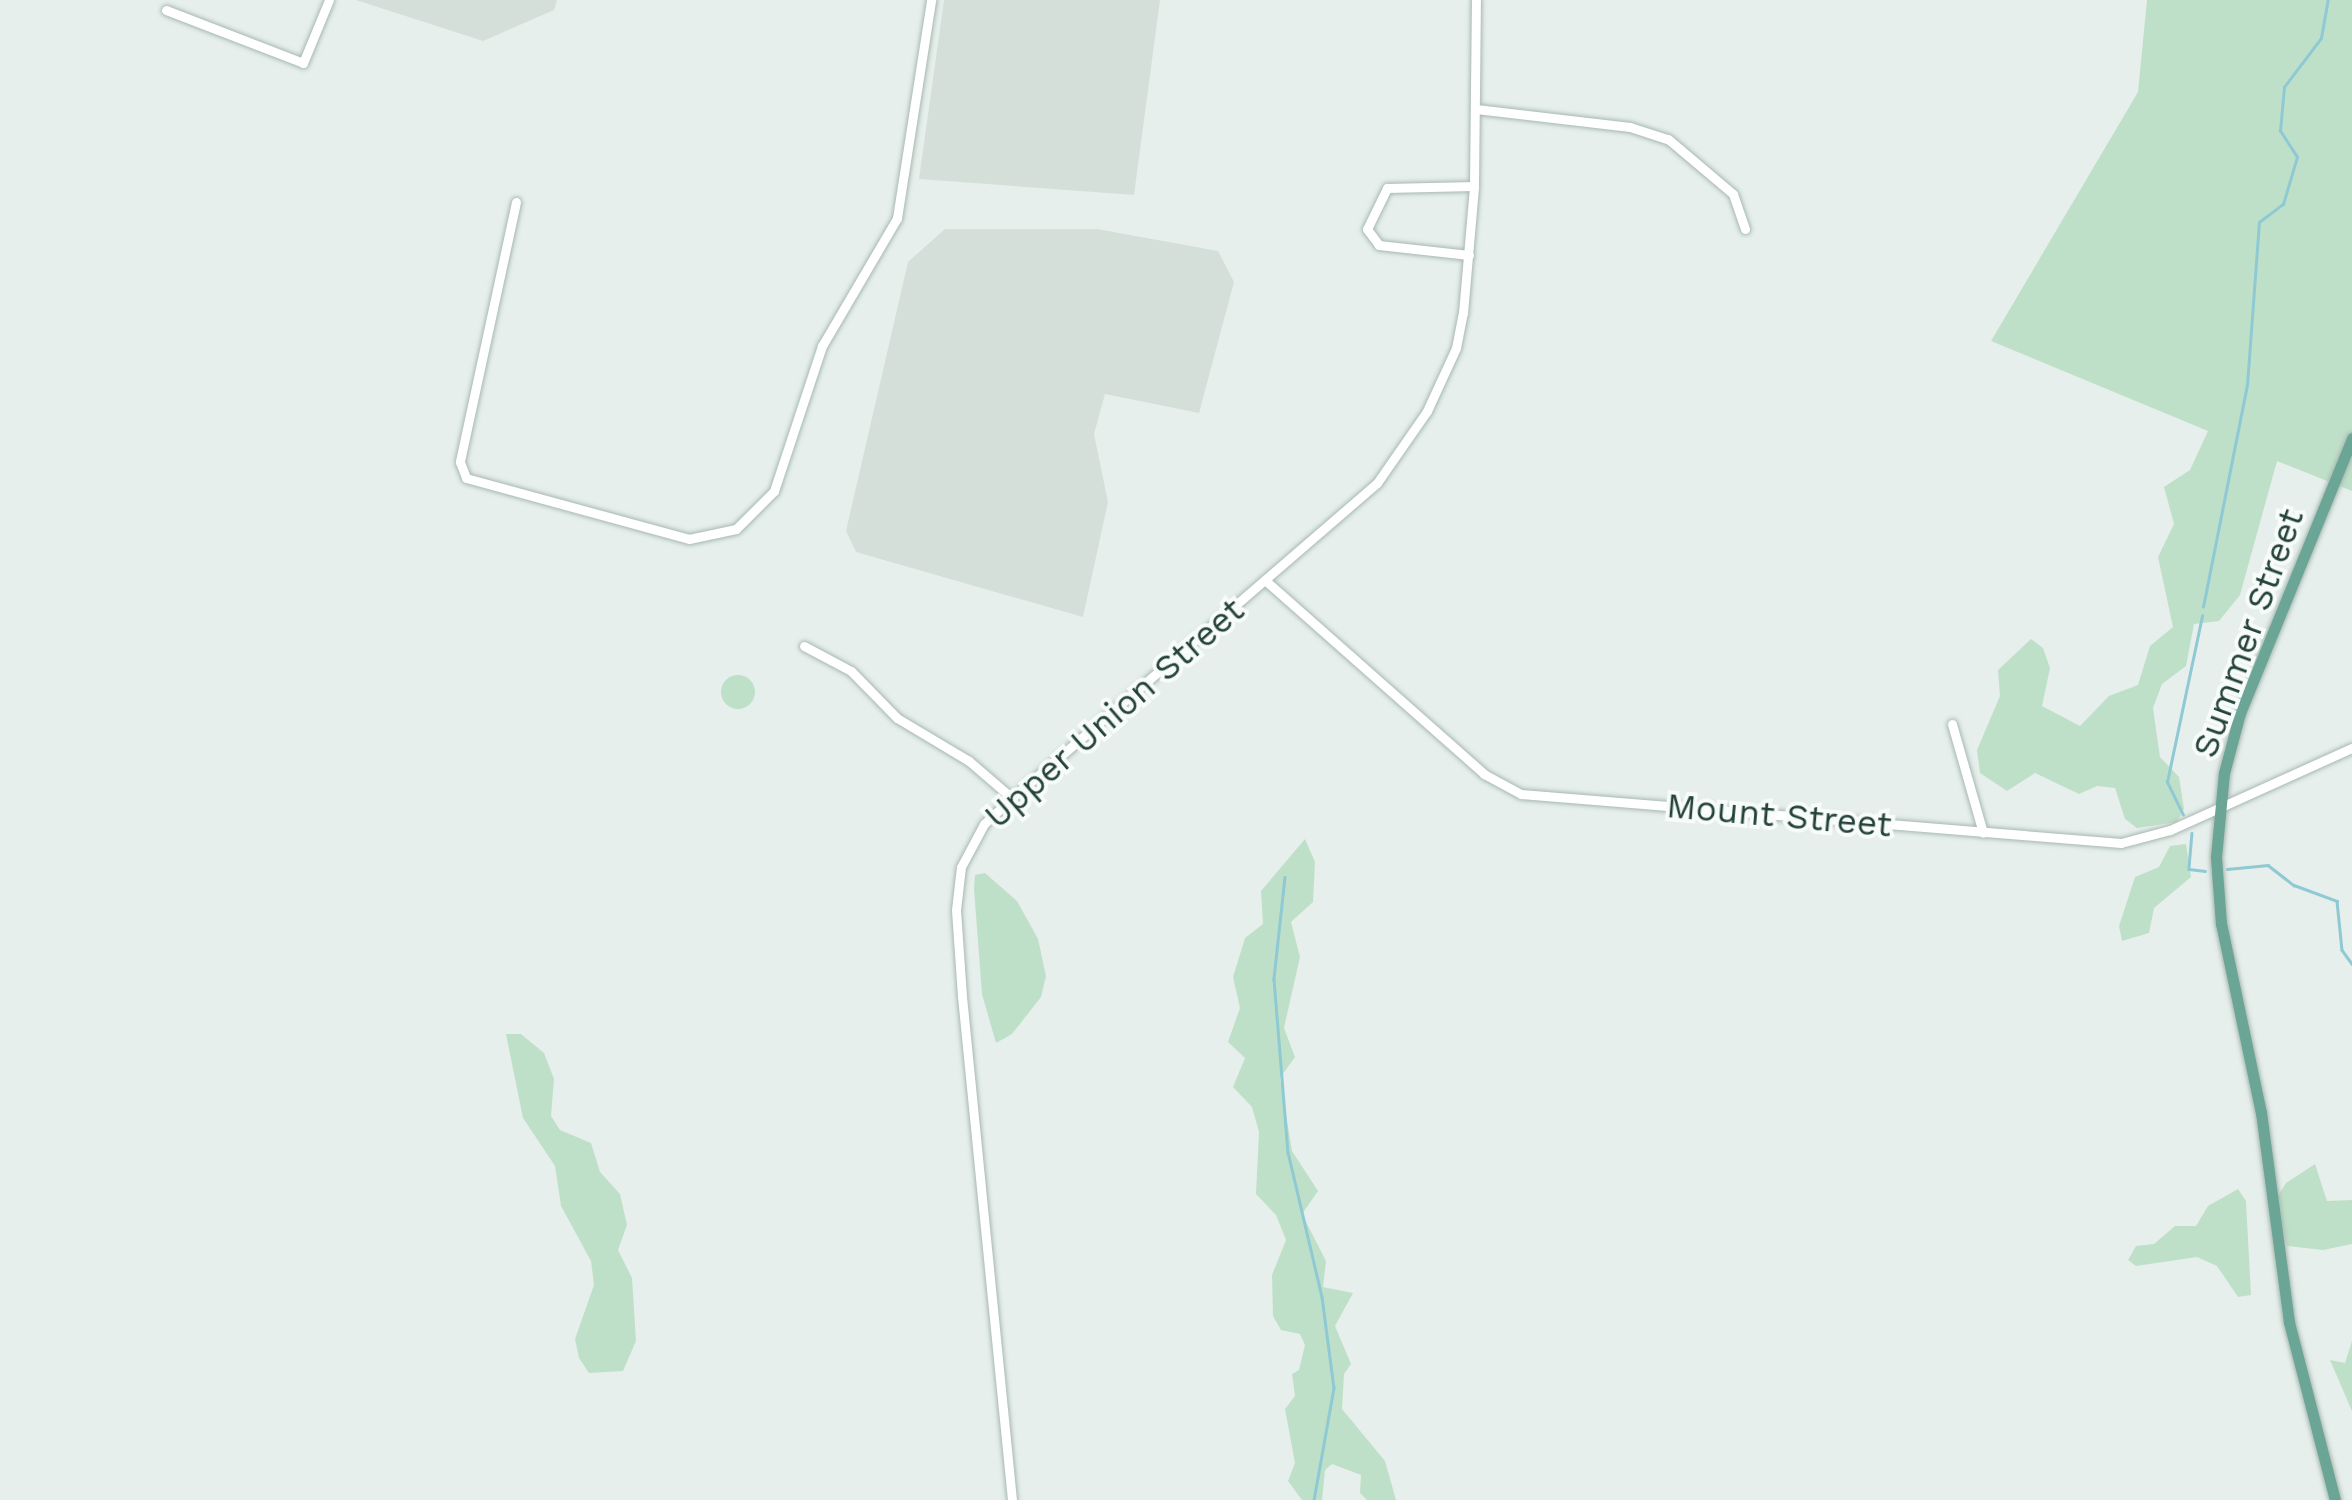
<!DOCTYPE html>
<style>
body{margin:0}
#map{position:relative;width:2352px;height:1500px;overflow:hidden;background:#e6efeb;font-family:"Work Sans",sans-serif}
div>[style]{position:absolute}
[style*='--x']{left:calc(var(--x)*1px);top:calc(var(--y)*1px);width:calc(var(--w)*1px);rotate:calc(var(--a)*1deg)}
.built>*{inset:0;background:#d4dfda}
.green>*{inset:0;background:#bfe0c8}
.round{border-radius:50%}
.stream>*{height:2.5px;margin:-1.25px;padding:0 1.25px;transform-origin:1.25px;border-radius:1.25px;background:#8ec9d4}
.roads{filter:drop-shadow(0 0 2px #a8b8b2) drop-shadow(0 0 2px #a8b8b2)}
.minor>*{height:9px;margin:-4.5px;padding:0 4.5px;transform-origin:4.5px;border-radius:4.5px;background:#fff}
.major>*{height:11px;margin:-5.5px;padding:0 5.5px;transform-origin:5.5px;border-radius:5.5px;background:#6aa596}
span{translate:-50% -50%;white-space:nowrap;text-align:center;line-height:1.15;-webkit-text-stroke:8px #f7fbf9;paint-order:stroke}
.street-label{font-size:35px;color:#24423a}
</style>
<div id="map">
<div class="built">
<i style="clip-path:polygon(356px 0,557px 0,554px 10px,483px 41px)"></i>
<i style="clip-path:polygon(944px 0,1160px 0,1134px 195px,919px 179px)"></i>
<i style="clip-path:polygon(945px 229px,1097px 229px,1218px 251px,1234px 282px,1199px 413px,1105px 394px,1094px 434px,1108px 502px,1083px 617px,856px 552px,846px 531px,908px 262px)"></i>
</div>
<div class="green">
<i style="clip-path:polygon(2147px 0,2352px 0,2352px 491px,2277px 461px,2240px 595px,2219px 621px,2194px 624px,2186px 666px,2162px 684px,2153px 708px,2160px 757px,2179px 777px,2184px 809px,2177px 822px,2137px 828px,2125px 819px,2115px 788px,2097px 786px,2079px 794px,2035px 773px,2007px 791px,1980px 773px,1977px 750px,2000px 696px,1998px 670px,2031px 639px,2043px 648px,2050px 668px,2042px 706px,2080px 726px,2109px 696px,2138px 685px,2150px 646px,2173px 627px,2158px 557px,2174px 524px,2164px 487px,2190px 470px,2208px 431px,1991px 341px,2138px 92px)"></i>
<i class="round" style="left:721px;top:675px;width:34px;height:34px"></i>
<i style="clip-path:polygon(1305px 839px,1315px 862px,1313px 902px,1291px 922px,1300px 957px,1284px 1028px,1295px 1057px,1280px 1078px,1292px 1151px,1318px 1191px,1302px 1214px,1326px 1261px,1323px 1287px,1353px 1293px,1335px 1326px,1351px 1364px,1344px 1374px,1342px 1409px,1385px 1461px,1396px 1500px,1367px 1500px,1360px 1493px,1361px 1475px,1332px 1464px,1325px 1470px,1322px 1500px,1302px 1500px,1288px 1481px,1295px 1463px,1285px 1409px,1295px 1396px,1292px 1374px,1299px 1370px,1305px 1345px,1300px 1334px,1281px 1330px,1273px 1316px,1272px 1275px,1286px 1240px,1276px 1215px,1256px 1194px,1259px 1132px,1252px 1107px,1233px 1087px,1245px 1058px,1228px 1042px,1240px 1008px,1233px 977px,1245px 938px,1263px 924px,1261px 891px)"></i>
<i style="clip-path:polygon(2186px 844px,2191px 877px,2154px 908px,2149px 933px,2122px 941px,2119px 926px,2135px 877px,2159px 867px,2170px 846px)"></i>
<i style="clip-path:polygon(985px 873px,1017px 901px,1038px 939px,1046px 976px,1041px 997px,1012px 1034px,996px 1043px,982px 994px,974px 889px,975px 875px)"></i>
<i style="clip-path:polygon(506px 1034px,521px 1034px,544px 1053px,554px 1079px,551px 1116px,560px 1130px,591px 1143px,600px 1172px,620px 1194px,627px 1225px,618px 1250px,632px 1278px,636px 1341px,623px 1371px,589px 1373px,579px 1358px,575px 1339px,594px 1285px,591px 1261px,561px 1206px,555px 1166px,523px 1118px)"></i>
<i style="clip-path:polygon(2315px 1164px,2327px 1201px,2352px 1200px,2352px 1244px,2323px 1250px,2287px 1246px,2276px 1199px,2286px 1183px)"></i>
<i style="clip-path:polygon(2238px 1189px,2246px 1201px,2251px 1295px,2238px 1297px,2217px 1266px,2197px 1257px,2136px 1266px,2128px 1260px,2136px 1246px,2154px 1244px,2175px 1226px,2196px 1226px,2208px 1206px)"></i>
<i style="clip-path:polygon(2352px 1341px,2352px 1411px,2330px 1360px,2345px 1363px)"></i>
</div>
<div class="stream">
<i style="--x:2203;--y:607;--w:226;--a:-78.8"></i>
<i style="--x:2247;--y:385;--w:163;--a:-85.8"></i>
<i style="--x:2259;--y:222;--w:30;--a:-37"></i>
<i style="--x:2283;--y:204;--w:49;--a:-73.4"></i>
<i style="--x:2297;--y:157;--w:31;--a:-123"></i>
<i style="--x:2280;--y:131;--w:44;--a:-84.8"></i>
<i style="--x:2284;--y:87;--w:61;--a:-52.9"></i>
<i style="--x:2321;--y:38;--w:39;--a:-80"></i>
<i style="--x:2183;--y:815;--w:37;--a:-116"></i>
<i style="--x:2167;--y:782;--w:170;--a:-78.1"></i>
<i style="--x:2192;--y:833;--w:36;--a:95"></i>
<i style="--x:2189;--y:869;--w:16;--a:7"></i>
<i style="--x:2227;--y:869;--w:41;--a:-5.6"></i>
<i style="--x:2268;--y:865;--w:33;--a:38"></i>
<i style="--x:2294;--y:885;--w:46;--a:20.4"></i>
<i style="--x:2337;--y:901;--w:49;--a:84.2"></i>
<i style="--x:2342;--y:950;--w:17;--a:54"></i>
<i style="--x:1285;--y:877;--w:103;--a:96.2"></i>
<i style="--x:1274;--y:979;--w:174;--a:85.4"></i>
<i style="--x:1288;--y:1152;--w:149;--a:76.8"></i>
<i style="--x:1322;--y:1297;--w:92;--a:82.5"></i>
<i style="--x:1334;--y:1388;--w:114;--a:100.1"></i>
</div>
<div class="roads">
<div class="minor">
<i style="--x:166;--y:10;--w:147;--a:21.1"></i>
<i style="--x:303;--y:63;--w:68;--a:-67.6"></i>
<i style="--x:1476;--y:109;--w:155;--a:6.7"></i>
<i style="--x:1630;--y:127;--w:40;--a:18"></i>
<i style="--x:1668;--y:139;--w:85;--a:40.2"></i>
<i style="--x:1733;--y:194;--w:37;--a:71"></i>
<i style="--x:516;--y:202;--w:266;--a:102.2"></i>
<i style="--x:460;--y:462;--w:17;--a:69"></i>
<i style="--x:466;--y:478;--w:231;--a:15.3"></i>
<i style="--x:689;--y:539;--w:48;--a:-12"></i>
<i style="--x:736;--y:529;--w:54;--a:-45"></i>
<i style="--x:774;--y:491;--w:153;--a:-71.7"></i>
<i style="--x:822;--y:346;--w:148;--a:-59.6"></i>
<i style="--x:897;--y:218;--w:221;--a:-81.1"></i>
<i style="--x:1469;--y:255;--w:91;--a:-173.7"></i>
<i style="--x:1379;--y:245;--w:20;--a:-127"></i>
<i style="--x:1367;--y:229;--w:46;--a:-64"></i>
<i style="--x:1387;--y:188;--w:87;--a:-1.3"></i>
<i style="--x:1265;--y:580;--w:293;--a:41.5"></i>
<i style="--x:1484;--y:774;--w:42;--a:28.4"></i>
<i style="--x:1521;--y:794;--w:602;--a:4.67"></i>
<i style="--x:2121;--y:843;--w:51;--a:-14.9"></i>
<i style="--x:2170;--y:830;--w:200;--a:-24.3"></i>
<i style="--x:804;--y:646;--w:53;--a:28"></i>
<i style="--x:851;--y:671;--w:66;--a:45.6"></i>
<i style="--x:897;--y:718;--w:84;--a:30.8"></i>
<i style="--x:969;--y:761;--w:57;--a:40.7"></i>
<i style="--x:1952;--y:724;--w:113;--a:74.1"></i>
<i style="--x:1012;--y:1500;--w:506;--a:-95.67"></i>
<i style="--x:962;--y:996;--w:86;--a:-94"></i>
<i style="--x:956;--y:910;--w:43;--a:-83.4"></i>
<i style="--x:961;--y:867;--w:49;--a:-61.9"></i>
<i style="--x:984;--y:824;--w:38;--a:-43"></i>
<i style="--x:1012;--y:798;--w:482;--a:-40.8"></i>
<i style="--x:1377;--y:483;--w:88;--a:-55.2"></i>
<i style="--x:1427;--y:411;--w:69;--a:-65.3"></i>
<i style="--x:1456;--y:348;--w:36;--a:-79"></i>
<i style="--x:1463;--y:313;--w:127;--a:-85"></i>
<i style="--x:1474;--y:186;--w:186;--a:-89.4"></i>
</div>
<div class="major">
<i style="--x:2335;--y:1500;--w:184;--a:-104.5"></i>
<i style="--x:2289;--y:1322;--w:211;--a:-97.6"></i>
<i style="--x:2261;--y:1113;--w:193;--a:-101.9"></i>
<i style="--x:2221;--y:924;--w:67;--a:-94.3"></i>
<i style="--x:2216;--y:857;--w:84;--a:-84.6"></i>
<i style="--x:2224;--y:773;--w:62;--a:-75.1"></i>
<i style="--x:2240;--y:713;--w:297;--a:-67.8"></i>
</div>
</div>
<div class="street-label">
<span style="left:2248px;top:633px;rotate:-70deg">Summer Street</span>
<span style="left:1114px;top:713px;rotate:-41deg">Upper Union Street</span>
<span style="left:1779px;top:815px;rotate:5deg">Mount Street</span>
</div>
</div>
